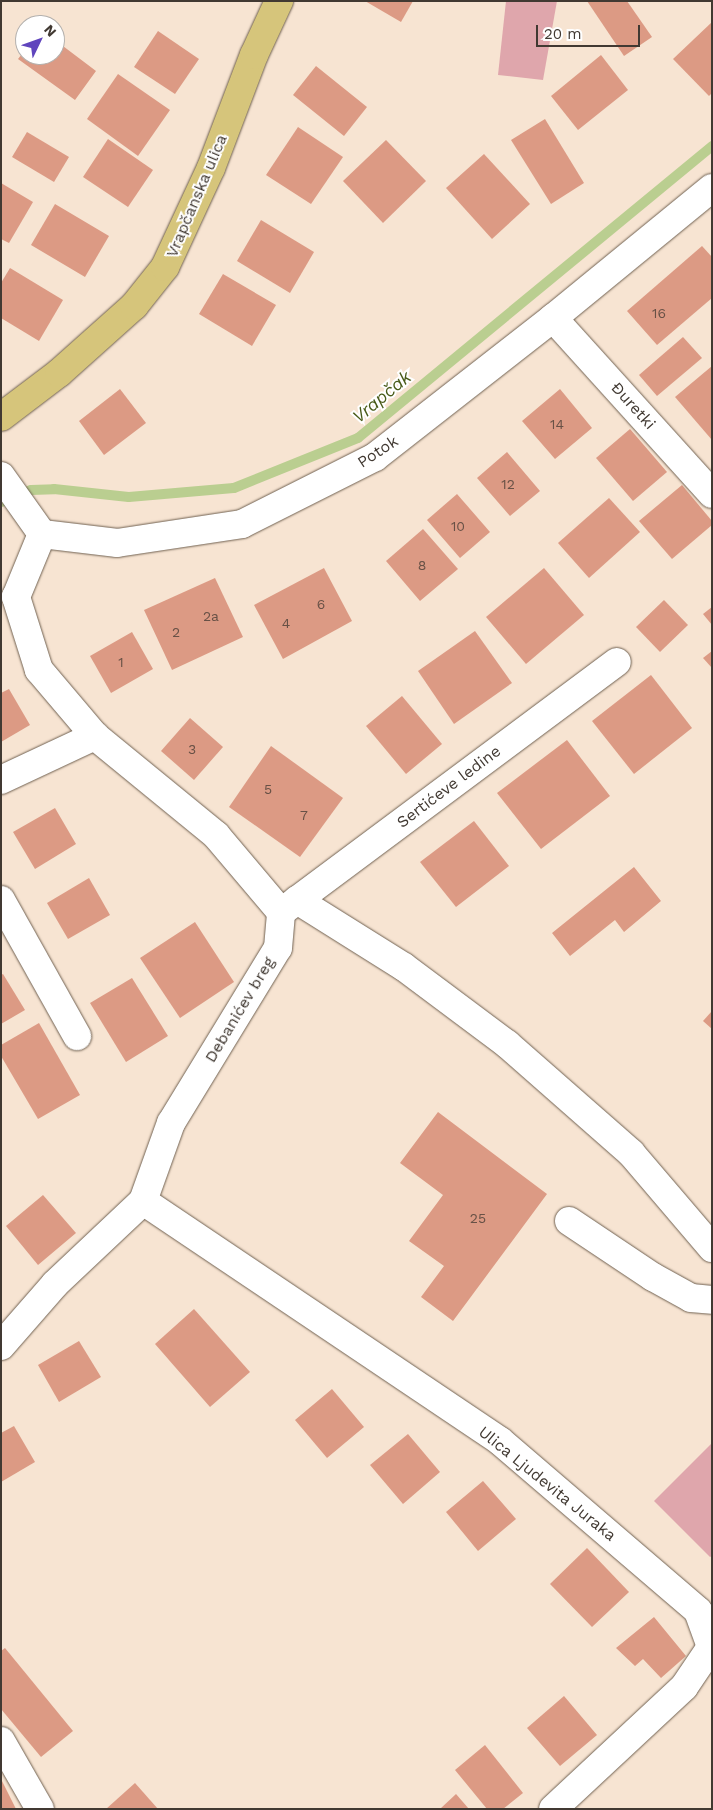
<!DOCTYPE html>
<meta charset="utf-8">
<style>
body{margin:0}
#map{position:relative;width:713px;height:1810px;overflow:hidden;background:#f7e4d2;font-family:"Work Sans",sans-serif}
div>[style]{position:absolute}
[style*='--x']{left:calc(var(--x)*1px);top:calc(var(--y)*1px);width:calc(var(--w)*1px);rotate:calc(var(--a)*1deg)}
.green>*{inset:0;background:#dfa6ac}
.stream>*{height:10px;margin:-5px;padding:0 5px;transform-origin:5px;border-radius:5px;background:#bace90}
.building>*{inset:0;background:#dc9a84}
.roads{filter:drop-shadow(0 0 1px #706151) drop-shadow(0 0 1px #706151)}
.minor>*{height:28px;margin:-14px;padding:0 14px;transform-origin:14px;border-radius:14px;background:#fff}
.major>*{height:28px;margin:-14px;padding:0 14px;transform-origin:14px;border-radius:14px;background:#d6c57b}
span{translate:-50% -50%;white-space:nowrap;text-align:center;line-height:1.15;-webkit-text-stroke:4px #fff;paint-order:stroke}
.number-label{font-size:14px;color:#685146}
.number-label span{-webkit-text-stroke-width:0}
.street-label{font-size:16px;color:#413932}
.water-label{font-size:18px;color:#495b19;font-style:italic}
.frame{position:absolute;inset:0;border:2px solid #413932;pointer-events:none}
.north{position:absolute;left:15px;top:15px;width:50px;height:50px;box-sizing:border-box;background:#fff;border:1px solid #b3b0ad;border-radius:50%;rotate:48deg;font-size:14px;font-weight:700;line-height:20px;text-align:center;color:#413932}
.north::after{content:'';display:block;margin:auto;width:18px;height:22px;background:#6045bd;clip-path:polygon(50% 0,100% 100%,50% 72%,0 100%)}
.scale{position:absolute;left:536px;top:25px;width:104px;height:22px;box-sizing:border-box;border:2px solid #413932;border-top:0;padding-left:6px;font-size:15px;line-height:18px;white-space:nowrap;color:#413932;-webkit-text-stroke:4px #fff;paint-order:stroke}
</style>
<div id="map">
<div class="green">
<i style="clip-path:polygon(506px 1px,557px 1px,543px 80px,498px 75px)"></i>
<i style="clip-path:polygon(712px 1443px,712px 1556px,710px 1557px,654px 1501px)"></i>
</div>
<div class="stream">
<i style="--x:1;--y:502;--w:32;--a:-22"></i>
<i style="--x:31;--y:490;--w:23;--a:-2"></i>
<i style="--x:54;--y:489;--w:75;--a:6.1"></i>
<i style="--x:129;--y:497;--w:105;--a:-4.9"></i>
<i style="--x:234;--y:488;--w:134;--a:-22"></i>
<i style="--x:358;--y:438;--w:459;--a:-39.5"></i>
</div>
<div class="building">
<i style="clip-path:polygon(365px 1px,413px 1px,401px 22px)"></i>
<i style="clip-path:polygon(587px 1px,627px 1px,652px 37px,624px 56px)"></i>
<i style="clip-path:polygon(712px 22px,712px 93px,709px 96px,673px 59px)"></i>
<i style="clip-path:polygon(158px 31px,199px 59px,175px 94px,134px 67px)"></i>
<i style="clip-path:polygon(55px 40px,96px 71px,75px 100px,18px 59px,25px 50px,25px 55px,55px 55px)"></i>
<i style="clip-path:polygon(601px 55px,628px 90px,578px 130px,551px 96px)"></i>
<i style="clip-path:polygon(316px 66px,367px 107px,344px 136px,293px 95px)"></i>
<i style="clip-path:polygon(118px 74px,170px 110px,138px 156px,87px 119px)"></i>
<i style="clip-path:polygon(545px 119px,584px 183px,551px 204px,511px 140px)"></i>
<i style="clip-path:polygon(298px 127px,343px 157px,311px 204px,266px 175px)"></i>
<i style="clip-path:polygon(27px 132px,69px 157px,54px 182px,12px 157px)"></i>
<i style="clip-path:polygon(108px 139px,153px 170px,128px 207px,83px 177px)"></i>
<i style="clip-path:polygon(386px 140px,426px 181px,383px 223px,343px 181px)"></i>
<i style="clip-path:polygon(484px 154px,530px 204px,492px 239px,446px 188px)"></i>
<i style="clip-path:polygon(1px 183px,33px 202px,9px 243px,1px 239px)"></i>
<i style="clip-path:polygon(55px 204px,109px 236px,85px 277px,31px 245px)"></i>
<i style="clip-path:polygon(261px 220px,314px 252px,290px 293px,237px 261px)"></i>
<i style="clip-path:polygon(702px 246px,712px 257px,712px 298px,657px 345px,627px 311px)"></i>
<i style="clip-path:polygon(10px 268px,63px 300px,39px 341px,1px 318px,1px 283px)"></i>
<i style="clip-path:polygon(223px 274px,276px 305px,252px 346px,199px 314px)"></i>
<i style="clip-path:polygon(683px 337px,702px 358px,657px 396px,639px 375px)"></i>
<i style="clip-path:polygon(712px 366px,712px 440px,675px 397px)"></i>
<i style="clip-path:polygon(120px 389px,146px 423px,104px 455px,79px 421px)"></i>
<i style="clip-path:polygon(560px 389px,592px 428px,555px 459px,522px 421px)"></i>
<i style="clip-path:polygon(630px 429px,667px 472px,633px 501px,596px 458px)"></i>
<i style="clip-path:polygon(507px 452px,540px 491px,510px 516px,477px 478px)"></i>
<i style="clip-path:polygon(682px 485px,712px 521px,712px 525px,672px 559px,639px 521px)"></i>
<i style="clip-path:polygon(457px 494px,490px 532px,460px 558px,427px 520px)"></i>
<i style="clip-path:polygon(609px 498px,640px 532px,589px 578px,558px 543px)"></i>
<i style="clip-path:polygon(423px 529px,458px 569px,420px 601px,386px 561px)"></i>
<i style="clip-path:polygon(324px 568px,352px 621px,283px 659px,254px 605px)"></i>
<i style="clip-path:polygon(544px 568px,584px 615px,526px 664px,486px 617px)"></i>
<i style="clip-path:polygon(215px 578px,243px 637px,172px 670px,144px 610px)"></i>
<i style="clip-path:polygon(664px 600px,688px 625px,660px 652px,636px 627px)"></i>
<i style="clip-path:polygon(712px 607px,712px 625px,703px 614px)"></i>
<i style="clip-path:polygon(475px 631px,512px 683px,454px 724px,418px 671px)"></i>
<i style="clip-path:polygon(132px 632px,153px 669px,111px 693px,90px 656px)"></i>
<i style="clip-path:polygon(712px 651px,712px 668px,703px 658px)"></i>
<i style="clip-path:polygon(651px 675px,692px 728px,634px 774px,592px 721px)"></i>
<i style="clip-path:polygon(9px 689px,30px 725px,1px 742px,1px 693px)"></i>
<i style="clip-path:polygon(402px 696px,442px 744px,406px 774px,366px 726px)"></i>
<i style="clip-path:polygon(190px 718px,223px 747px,194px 780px,161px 751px)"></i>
<i style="clip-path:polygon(567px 740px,610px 796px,541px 849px,497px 793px)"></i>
<i style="clip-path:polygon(271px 746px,343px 798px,300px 857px,229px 807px)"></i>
<i style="clip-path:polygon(55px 808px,76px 844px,35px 869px,13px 832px)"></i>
<i style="clip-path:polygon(474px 821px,509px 866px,456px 907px,420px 862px)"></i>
<i style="clip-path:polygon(634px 867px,661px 901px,624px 932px,615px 920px,570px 956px,552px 933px)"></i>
<i style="clip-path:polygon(89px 878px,110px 915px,68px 939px,47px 903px)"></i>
<i style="clip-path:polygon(195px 922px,234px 982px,180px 1018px,140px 958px)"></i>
<i style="clip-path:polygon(3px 974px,25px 1010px,1px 1024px,1px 975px)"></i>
<i style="clip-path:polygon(132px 978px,168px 1036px,126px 1062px,90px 1003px)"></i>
<i style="clip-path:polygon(712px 1011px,712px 1029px,703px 1021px)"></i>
<i style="clip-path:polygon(39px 1023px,80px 1095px,38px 1119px,1px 1056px,1px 1045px)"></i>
<i style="clip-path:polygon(438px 1112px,547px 1194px,453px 1321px,421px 1297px,444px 1266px,409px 1241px,443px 1195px,400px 1163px)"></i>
<i style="clip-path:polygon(43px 1195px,76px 1233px,38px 1265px,6px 1226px)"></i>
<i style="clip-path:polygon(194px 1309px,250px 1372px,210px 1407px,155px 1344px)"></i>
<i style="clip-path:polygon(79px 1341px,101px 1377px,59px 1402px,38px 1365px)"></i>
<i style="clip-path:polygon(332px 1389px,364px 1427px,327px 1458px,295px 1420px)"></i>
<i style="clip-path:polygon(14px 1426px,35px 1462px,1px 1482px,1px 1433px)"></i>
<i style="clip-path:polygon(408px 1434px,440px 1472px,403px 1504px,370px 1465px)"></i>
<i style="clip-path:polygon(483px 1481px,516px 1519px,478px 1551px,446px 1512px)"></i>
<i style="clip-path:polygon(587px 1548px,629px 1592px,592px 1627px,550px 1584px)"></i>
<i style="clip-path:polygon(654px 1617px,686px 1656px,661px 1678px,643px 1659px,635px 1666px,616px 1648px)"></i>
<i style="clip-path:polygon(5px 1648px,73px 1731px,41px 1757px,1px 1709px,1px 1651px)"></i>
<i style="clip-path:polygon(564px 1696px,597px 1735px,560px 1766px,527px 1728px)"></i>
<i style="clip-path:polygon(485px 1745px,523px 1793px,503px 1809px,487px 1809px,455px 1770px)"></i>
<i style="clip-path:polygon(1px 1779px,16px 1809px,1px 1809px)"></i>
<i style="clip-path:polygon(135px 1783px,158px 1809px,106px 1809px)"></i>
<i style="clip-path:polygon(456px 1794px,469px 1809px,440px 1809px)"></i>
</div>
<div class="roads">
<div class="minor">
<i style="--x:553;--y:318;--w:237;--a:47.9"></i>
<i style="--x:1;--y:476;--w:71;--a:54.7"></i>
<i style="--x:42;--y:534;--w:76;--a:6.8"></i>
<i style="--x:117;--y:543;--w:126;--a:-8.6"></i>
<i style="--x:242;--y:524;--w:149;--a:-26.7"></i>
<i style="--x:375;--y:457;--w:226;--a:-38"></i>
<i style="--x:553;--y:318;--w:205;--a:-39.3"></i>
<i style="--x:1;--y:780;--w:104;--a:-25.1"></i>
<i style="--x:1;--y:900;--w:156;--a:60.8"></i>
<i style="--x:297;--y:900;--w:126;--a:32.1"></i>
<i style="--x:404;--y:967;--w:129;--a:36.8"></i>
<i style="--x:507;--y:1044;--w:165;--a:41.3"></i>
<i style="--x:631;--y:1153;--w:125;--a:49.5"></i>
<i style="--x:284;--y:910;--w:415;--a:-36.7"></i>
<i style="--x:143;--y:1201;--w:430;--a:33.9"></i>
<i style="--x:500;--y:1441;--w:261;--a:40.6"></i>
<i style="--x:698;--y:1611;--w:38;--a:70"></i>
<i style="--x:711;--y:1647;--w:48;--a:124"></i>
<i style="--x:684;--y:1687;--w:179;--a:137"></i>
<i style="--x:569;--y:1221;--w:101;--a:33.7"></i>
<i style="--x:653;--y:1277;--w:43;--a:28.9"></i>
<i style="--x:691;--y:1298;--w:21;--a:5"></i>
<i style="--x:1;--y:1346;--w:82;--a:-48.9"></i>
<i style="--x:55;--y:1284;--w:121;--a:-43.3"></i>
<i style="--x:143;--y:1201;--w:83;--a:-70.3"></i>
<i style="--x:171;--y:1123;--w:205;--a:-58.6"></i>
<i style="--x:278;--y:948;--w:36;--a:-85"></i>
<i style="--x:281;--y:912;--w:101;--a:-130.2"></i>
<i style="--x:216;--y:835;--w:156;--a:-140.7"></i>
<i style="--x:95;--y:736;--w:87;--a:-130.3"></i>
<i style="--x:39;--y:670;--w:77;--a:-107.5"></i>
<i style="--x:16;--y:597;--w:68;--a:-67.6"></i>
<i style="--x:1;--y:1741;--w:78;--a:60.2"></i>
</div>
<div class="major">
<i style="--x:1;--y:417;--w:73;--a:-37.2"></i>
<i style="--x:59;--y:373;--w:101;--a:-41.8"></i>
<i style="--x:134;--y:306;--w:50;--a:-51.5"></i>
<i style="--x:165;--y:267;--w:109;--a:-65.1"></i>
<i style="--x:211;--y:168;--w:121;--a:-69.2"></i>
<i style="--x:254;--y:55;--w:60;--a:-65.2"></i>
</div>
</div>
<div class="number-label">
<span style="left:659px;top:313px">16</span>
<span style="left:557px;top:424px">14</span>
<span style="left:508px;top:484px">12</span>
<span style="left:458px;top:526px">10</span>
<span style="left:422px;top:565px">8</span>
<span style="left:321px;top:604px">6</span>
<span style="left:211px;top:616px">2a</span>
<span style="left:286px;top:623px">4</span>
<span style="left:176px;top:632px">2</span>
<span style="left:121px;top:662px">1</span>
<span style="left:192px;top:749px">3</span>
<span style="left:268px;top:789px">5</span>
<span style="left:304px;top:815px">7</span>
<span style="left:478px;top:1218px">25</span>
</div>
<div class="street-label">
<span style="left:197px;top:196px;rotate:-67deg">Vrapčanska ulica</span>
<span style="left:633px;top:406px;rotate:48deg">Đuretki</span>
<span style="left:378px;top:452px;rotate:-33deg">Potok</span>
<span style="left:449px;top:787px;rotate:-37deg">Sertićeve ledine</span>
<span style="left:240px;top:1010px;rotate:-59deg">Debanićev breg</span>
<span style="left:547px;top:1484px;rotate:39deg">Ulica Ljudevita Juraka</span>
</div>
<div class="water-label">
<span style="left:382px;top:397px;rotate:-40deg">Vrapčak</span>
</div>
<div class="frame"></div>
<div class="north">N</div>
<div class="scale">20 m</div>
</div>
